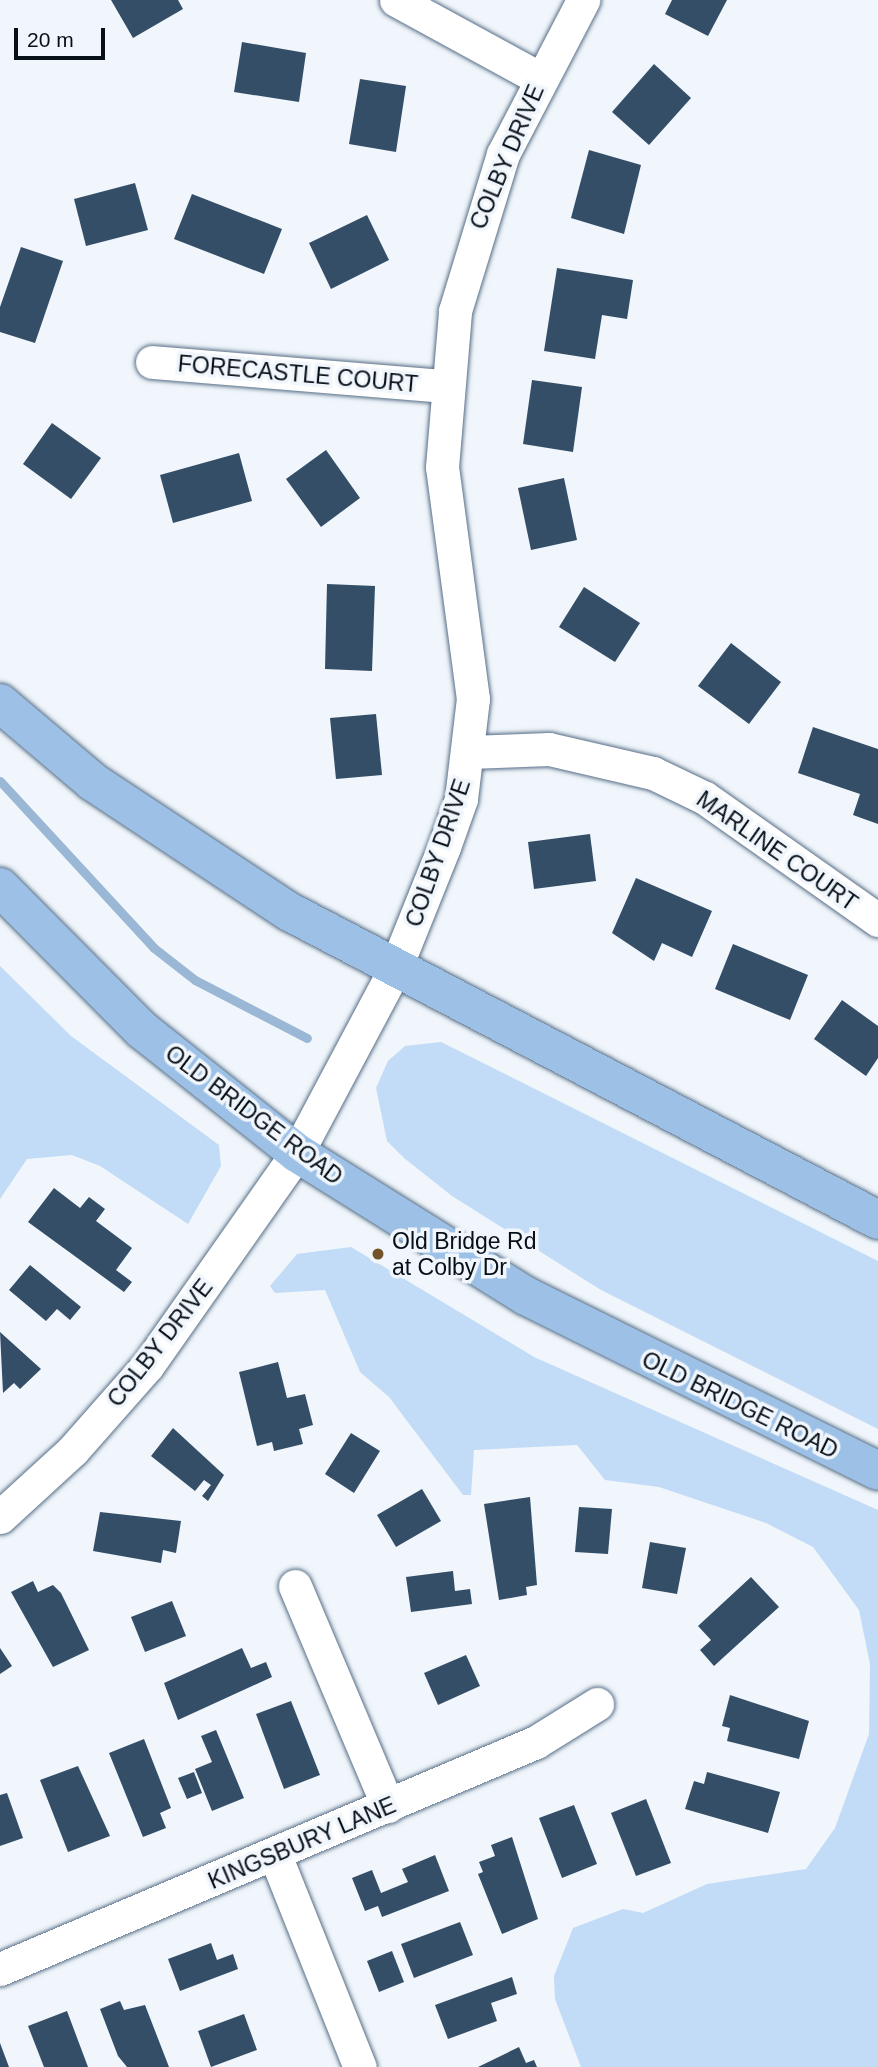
<!DOCTYPE html>
<style>
body{margin:0}
#map{position:relative;width:878px;height:2067px;overflow:hidden;background:#f0f6fb;font-family:Arial,sans-serif}
div>[style]{position:absolute}
[style*='--x']{left:calc(var(--x)*1px);top:calc(var(--y)*1px);width:calc(var(--w)*1px);rotate:calc(var(--a)*1deg)}
.green>*{inset:0;background:#c2dbf6}
.stream>*{height:9px;margin:-4.5px;padding:0 4.5px;transform-origin:4.5px;border-radius:4.5px;background:#9ab7d5}
.building>*{inset:0;background:#344e68}
.roads{filter:drop-shadow(0 0 2px #576e87) drop-shadow(0 0 2px #576e87)}
.minor>*{height:33px;margin:-16.5px;padding:0 16.5px;transform-origin:16.5px;border-radius:16.5px;background:#fff}
.major>*{height:38px;margin:-19px;padding:0 19px;transform-origin:19px;border-radius:19px;background:#9dc1e6}
.dots>*{width:19px;height:19px;translate:-50% -50%;box-sizing:border-box;border:4px solid #f0f6fb;border-radius:50%}
span{translate:-50% -50%;white-space:nowrap;text-align:center;line-height:1.15;-webkit-text-stroke:7px #f0f6fb;paint-order:stroke}
.street-label{font-size:23px;color:#071019}
.poi-label{font-size:23px;color:#071019}
.left{translate:0 -50%;text-align:left}
.scale{position:absolute;left:14px;top:28px;width:91px;height:32px;box-sizing:border-box;border:4px solid #071019;border-top:0;padding-left:9px;font-size:21px;line-height:24px;white-space:nowrap;color:#071019;-webkit-text-stroke:5px #f0f6fb;paint-order:stroke}
</style>
<div id="map">
<div class="green">
<i style="clip-path:polygon(0 966px,71px 1036px,219px 1145px,221px 1166px,188px 1224px,100px 1166px,72px 1155px,27px 1159px,0 1199px)"></i>
<i style="clip-path:polygon(441px 1042px,878px 1261px,878px 1429px,601px 1290px,452px 1196px,404px 1158px,387px 1141px,376px 1088px,388px 1061px,405px 1046px)"></i>
<i style="clip-path:polygon(351px 1247px,534px 1357px,878px 1510px,878px 2067px,581px 2067px,555px 1999px,554px 1976px,573px 1928px,623px 1909px,643px 1913px,707px 1884px,806px 1869px,835px 1828px,869px 1734px,870px 1664px,859px 1610px,813px 1547px,766px 1523px,659px 1487px,605px 1480px,577px 1445px,474px 1450px,471px 1495px,463px 1495px,389px 1397px,360px 1372px,325px 1290px,275px 1293px,270px 1286px,297px 1254px)"></i>
</div>
<div class="stream">
<i style="--x:0;--y:781;--w:227;--a:47.3"></i>
<i style="--x:154;--y:948;--w:52;--a:38"></i>
<i style="--x:195;--y:980;--w:126;--a:27.4"></i>
</div>
<div class="building">
<i style="clip-path:polygon(111px 0,178px 0,183px 9px,133px 38px)"></i>
<i style="clip-path:polygon(672px 0,727px 0,708px 36px,665px 14px)"></i>
<i style="clip-path:polygon(242px 42px,306px 53px,299px 102px,234px 92px)"></i>
<i style="clip-path:polygon(654px 64px,691px 98px,649px 145px,612px 112px)"></i>
<i style="clip-path:polygon(360px 79px,406px 86px,396px 152px,349px 144px)"></i>
<i style="clip-path:polygon(589px 150px,641px 165px,624px 234px,571px 218px)"></i>
<i style="clip-path:polygon(135px 183px,148px 230px,86px 246px,74px 199px)"></i>
<i style="clip-path:polygon(192px 194px,282px 229px,264px 274px,174px 239px)"></i>
<i style="clip-path:polygon(367px 215px,389px 260px,331px 289px,309px 243px)"></i>
<i style="clip-path:polygon(21px 247px,63px 261px,35px 343px,0 332px,0 307px)"></i>
<i style="clip-path:polygon(557px 268px,633px 280px,627px 319px,602px 315px,595px 359px,544px 351px)"></i>
<i style="clip-path:polygon(532px 380px,582px 387px,573px 452px,523px 444px)"></i>
<i style="clip-path:polygon(52px 423px,101px 458px,71px 499px,23px 464px)"></i>
<i style="clip-path:polygon(326px 450px,360px 498px,321px 527px,286px 479px)"></i>
<i style="clip-path:polygon(239px 453px,252px 501px,173px 523px,160px 475px)"></i>
<i style="clip-path:polygon(564px 478px,577px 540px,531px 550px,518px 488px)"></i>
<i style="clip-path:polygon(327px 584px,375px 586px,372px 671px,325px 669px)"></i>
<i style="clip-path:polygon(584px 587px,640px 623px,615px 662px,559px 627px)"></i>
<i style="clip-path:polygon(731px 643px,781px 682px,749px 724px,698px 686px)"></i>
<i style="clip-path:polygon(376px 714px,382px 775px,336px 779px,330px 718px)"></i>
<i style="clip-path:polygon(813px 727px,878px 749px,878px 824px,853px 815px,860px 794px,798px 773px)"></i>
<i style="clip-path:polygon(590px 834px,596px 881px,534px 889px,528px 842px)"></i>
<i style="clip-path:polygon(636px 878px,712px 911px,692px 957px,662px 943px,654px 961px,612px 933px)"></i>
<i style="clip-path:polygon(733px 944px,808px 975px,790px 1020px,715px 989px)"></i>
<i style="clip-path:polygon(842px 1000px,878px 1026px,878px 1058px,866px 1076px,814px 1039px)"></i>
<i style="clip-path:polygon(54px 1188px,80px 1208px,89px 1197px,105px 1209px,96px 1221px,132px 1248px,116px 1270px,132px 1282px,124px 1292px,28px 1222px)"></i>
<i style="clip-path:polygon(30px 1265px,81px 1307px,70px 1320px,57px 1309px,46px 1321px,9px 1290px)"></i>
<i style="clip-path:polygon(0 1332px,41px 1369px,20px 1389px,14px 1383px,3px 1393px)"></i>
<i style="clip-path:polygon(278px 1362px,287px 1398px,305px 1394px,313px 1425px,299px 1429px,303px 1444px,274px 1451px,272px 1442px,257px 1446px,239px 1372px)"></i>
<i style="clip-path:polygon(173px 1428px,224px 1475px,208px 1501px,202px 1496px,211px 1485px,204px 1480px,195px 1491px,151px 1456px)"></i>
<i style="clip-path:polygon(351px 1433px,380px 1451px,354px 1493px,325px 1474px)"></i>
<i style="clip-path:polygon(422px 1489px,441px 1521px,396px 1547px,377px 1515px)"></i>
<i style="clip-path:polygon(530px 1497px,537px 1585px,526px 1587px,527px 1595px,499px 1600px,484px 1504px)"></i>
<i style="clip-path:polygon(579px 1507px,612px 1509px,608px 1554px,575px 1552px)"></i>
<i style="clip-path:polygon(100px 1512px,181px 1521px,176px 1553px,163px 1550px,161px 1563px,93px 1551px)"></i>
<i style="clip-path:polygon(650px 1542px,686px 1548px,677px 1594px,642px 1588px)"></i>
<i style="clip-path:polygon(453px 1571px,455px 1591px,470px 1589px,472px 1604px,411px 1612px,406px 1577px)"></i>
<i style="clip-path:polygon(751px 1577px,779px 1607px,714px 1666px,700px 1650px,711px 1640px,698px 1626px)"></i>
<i style="clip-path:polygon(33px 1581px,38px 1592px,53px 1585px,61px 1593px,89px 1650px,53px 1667px,11px 1592px)"></i>
<i style="clip-path:polygon(172px 1601px,186px 1636px,145px 1652px,131px 1617px)"></i>
<i style="clip-path:polygon(0 1648px,12px 1666px,0 1674px)"></i>
<i style="clip-path:polygon(242px 1648px,251px 1668px,266px 1662px,272px 1677px,178px 1720px,164px 1683px)"></i>
<i style="clip-path:polygon(466px 1655px,480px 1686px,438px 1705px,424px 1673px)"></i>
<i style="clip-path:polygon(730px 1695px,809px 1721px,799px 1759px,727px 1741px,730px 1728px,722px 1726px)"></i>
<i style="clip-path:polygon(291px 1701px,320px 1775px,284px 1789px,256px 1714px)"></i>
<i style="clip-path:polygon(216px 1730px,244px 1798px,212px 1811px,195px 1769px,212px 1762px,201px 1736px)"></i>
<i style="clip-path:polygon(144px 1739px,171px 1808px,160px 1813px,166px 1828px,143px 1837px,109px 1753px)"></i>
<i style="clip-path:polygon(78px 1766px,110px 1836px,68px 1852px,40px 1780px)"></i>
<i style="clip-path:polygon(194px 1772px,202px 1793px,187px 1799px,178px 1778px)"></i>
<i style="clip-path:polygon(707px 1772px,780px 1792px,768px 1833px,685px 1809px,694px 1781px,704px 1784px)"></i>
<i style="clip-path:polygon(7px 1793px,23px 1838px,0 1846px,0 1795px)"></i>
<i style="clip-path:polygon(646px 1799px,671px 1863px,636px 1876px,611px 1813px)"></i>
<i style="clip-path:polygon(574px 1805px,597px 1864px,562px 1878px,539px 1818px)"></i>
<i style="clip-path:polygon(512px 1837px,538px 1919px,502px 1934px,478px 1874px,483px 1872px,479px 1862px,495px 1856px,491px 1845px)"></i>
<i style="clip-path:polygon(435px 1855px,449px 1891px,382px 1917px,378px 1906px,365px 1911px,352px 1878px,372px 1870px,381px 1893px,408px 1882px,402px 1869px)"></i>
<i style="clip-path:polygon(460px 1922px,473px 1955px,414px 1978px,401px 1944px)"></i>
<i style="clip-path:polygon(211px 1943px,217px 1960px,233px 1954px,238px 1969px,180px 1991px,168px 1959px)"></i>
<i style="clip-path:polygon(392px 1951px,404px 1982px,379px 1992px,367px 1961px)"></i>
<i style="clip-path:polygon(512px 1977px,517px 1994px,491px 2003px,497px 2021px,448px 2039px,435px 2005px)"></i>
<i style="clip-path:polygon(120px 2001px,124px 2010px,145px 2005px,169px 2067px,127px 2067px,118px 2056px,100px 2009px)"></i>
<i style="clip-path:polygon(67px 2011px,88px 2067px,44px 2067px,28px 2026px)"></i>
<i style="clip-path:polygon(244px 2014px,257px 2050px,211px 2067px,198px 2031px)"></i>
<i style="clip-path:polygon(0 2043px,9px 2067px,0 2067px)"></i>
<i style="clip-path:polygon(519px 2047px,526px 2063px,534px 2060px,537px 2067px,478px 2067px)"></i>
</div>
<div class="roads">
<div class="minor">
<i style="--x:396;--y:0;--w:163;--a:28.6"></i>
<i style="--x:152;--y:362;--w:293;--a:4.7"></i>
<i style="--x:470;--y:752;--w:79;--a:-2.2"></i>
<i style="--x:549;--y:749;--w:107;--a:13"></i>
<i style="--x:653;--y:773;--w:58;--a:25.7"></i>
<i style="--x:705;--y:798;--w:212;--a:35.2"></i>
<i style="--x:0;--y:1517;--w:99;--a:-42.5"></i>
<i style="--x:73;--y:1450;--w:113;--a:-48.6"></i>
<i style="--x:148;--y:1365;--w:259;--a:-54.9"></i>
<i style="--x:297;--y:1153;--w:208;--a:-62"></i>
<i style="--x:395;--y:969;--w:131;--a:-68.1"></i>
<i style="--x:444;--y:847;--w:51;--a:-70.5"></i>
<i style="--x:461;--y:799;--w:101;--a:-83.2"></i>
<i style="--x:473;--y:699;--w:234;--a:-97.6"></i>
<i style="--x:442;--y:467;--w:157;--a:-85.2"></i>
<i style="--x:455;--y:311;--w:164;--a:-73"></i>
<i style="--x:503;--y:154;--w:174;--a:-62.5"></i>
<i style="--x:295;--y:1586;--w:239;--a:67.1"></i>
<i style="--x:275;--y:1855;--w:228;--a:68.2"></i>
<i style="--x:0;--y:1969;--w:582;--a:-22.95"></i>
<i style="--x:536;--y:1742;--w:72;--a:-31.9"></i>
</div>
<div class="major">
<i style="--x:0;--y:703;--w:122;--a:40.3"></i>
<i style="--x:93;--y:782;--w:234;--a:33.5"></i>
<i style="--x:288;--y:911;--w:666;--a:27.64"></i>
<i style="--x:0;--y:887;--w:202;--a:45.2"></i>
<i style="--x:142;--y:1030;--w:198;--a:38.4"></i>
<i style="--x:297;--y:1153;--w:270;--a:32"></i>
<i style="--x:526;--y:1296;--w:393;--a:26.4"></i>
</div>
</div>
<div class="dots">
<i style="left:378px;top:1254px;background:#74532a"></i>
</div>
<div class="street-label">
<span style="left:507px;top:157px;rotate:-67deg">COLBY DRIVE</span>
<span style="left:298px;top:374px;rotate:5deg">FORECASTLE COURT</span>
<span style="left:777px;top:851px;rotate:35deg">MARLINE COURT</span>
<span style="left:438px;top:853px;rotate:-71deg">COLBY DRIVE</span>
<span style="left:254px;top:1115px;rotate:37deg">OLD BRIDGE ROAD</span>
<span style="left:160px;top:1343px;rotate:-52deg">COLBY DRIVE</span>
<span style="left:740px;top:1405px;rotate:26deg">OLD BRIDGE ROAD</span>
<span style="left:302px;top:1843px;rotate:-23deg">KINGSBURY LANE</span>
</div>
<div class="poi-label">
<span class="left" style="left:392px;top:1254px">Old Bridge Rd<br>at Colby Dr</span>
</div>
<div class="scale">20 m</div>
</div>
